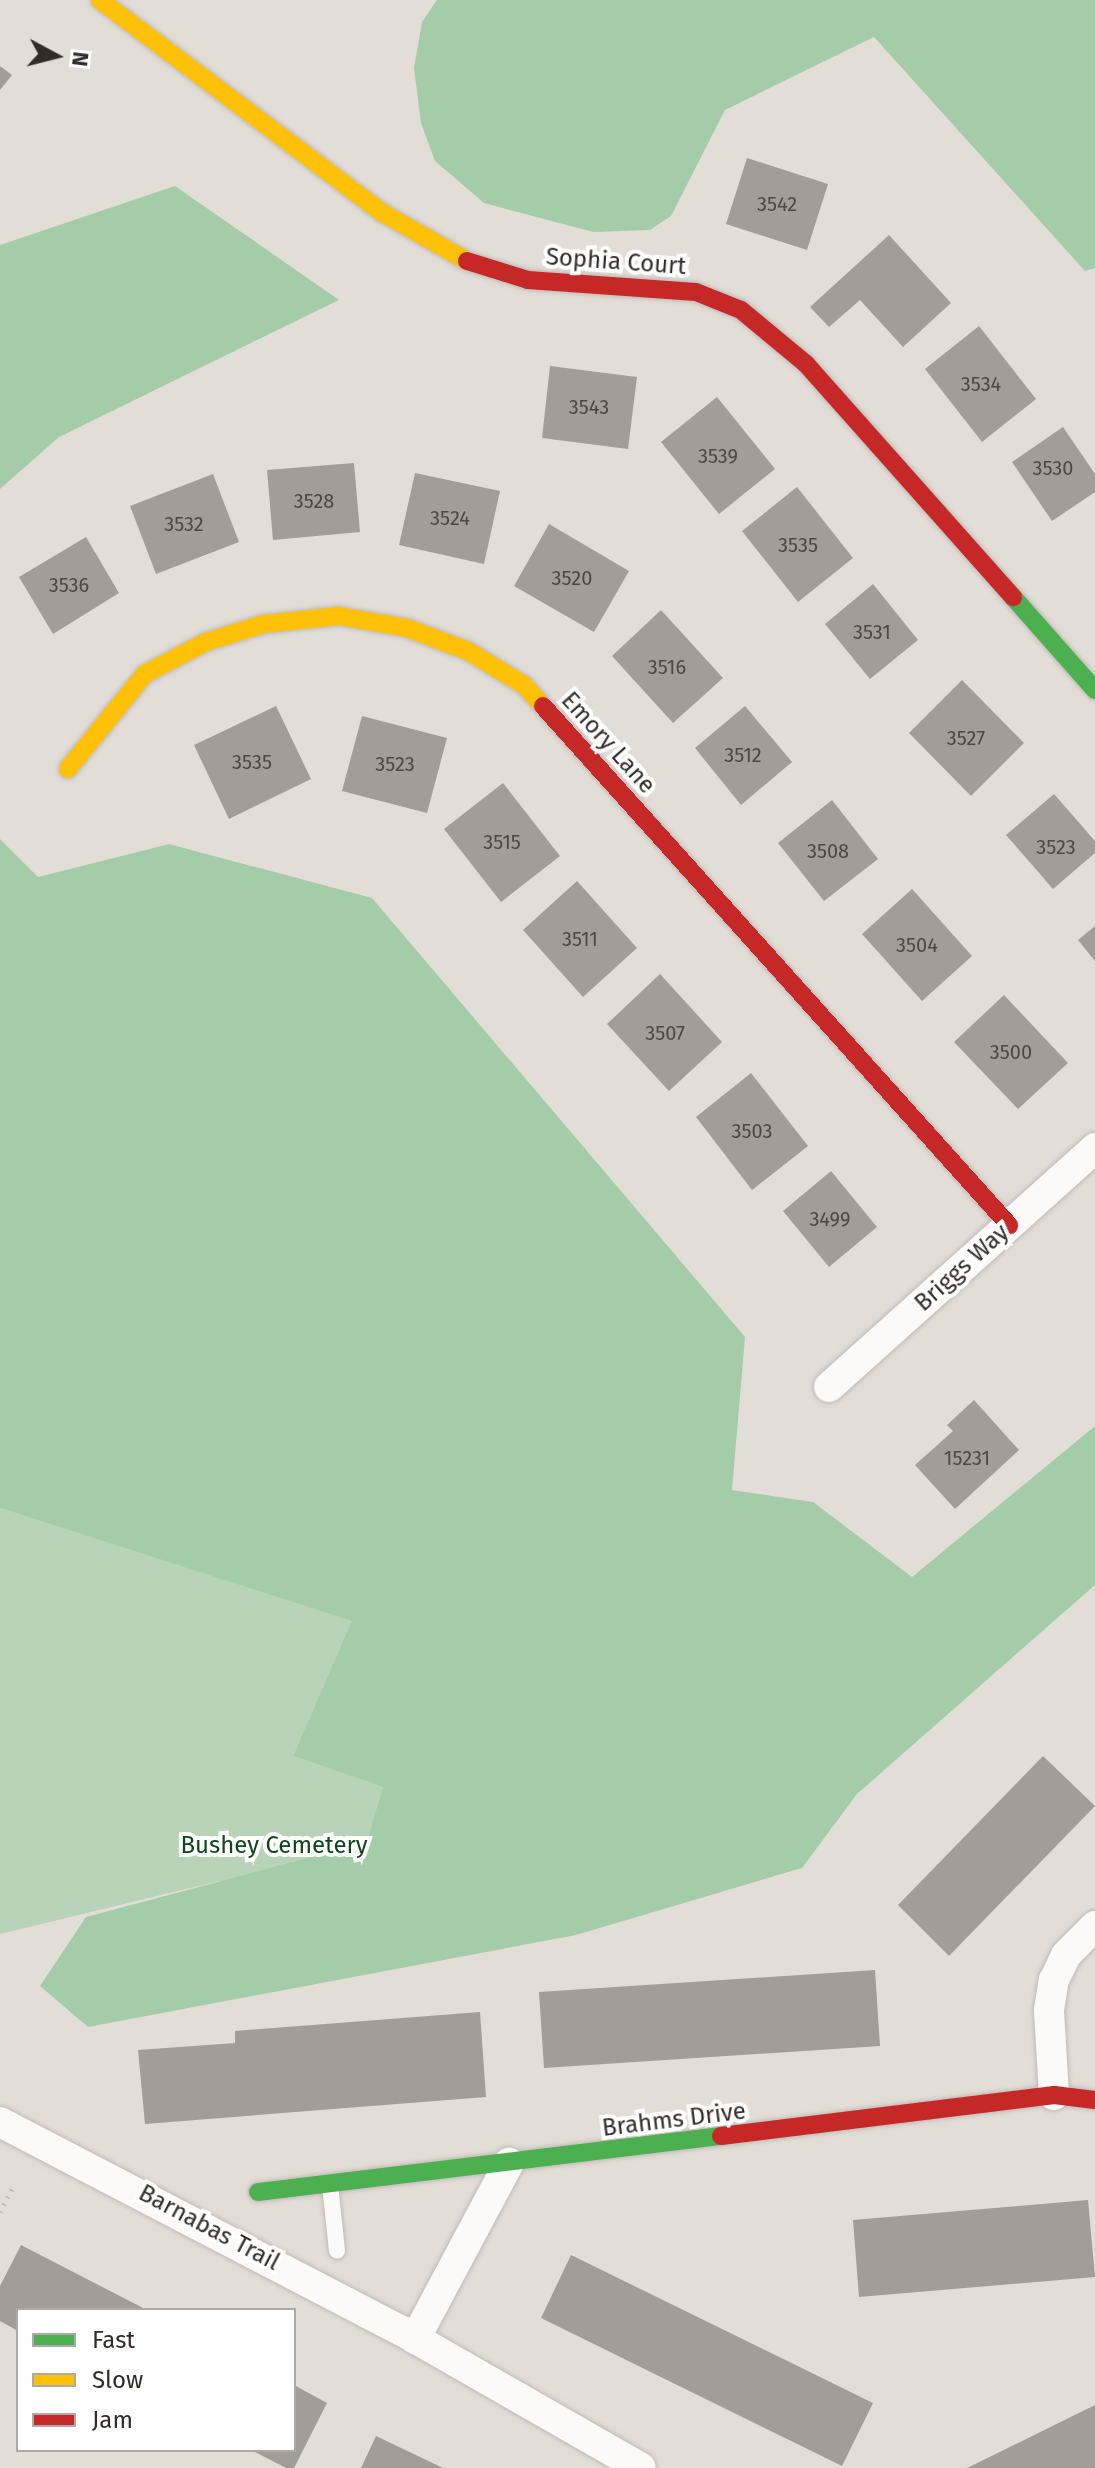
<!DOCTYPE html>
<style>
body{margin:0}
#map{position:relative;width:1095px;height:2468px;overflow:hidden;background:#e3ddd8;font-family:"Fira Sans",sans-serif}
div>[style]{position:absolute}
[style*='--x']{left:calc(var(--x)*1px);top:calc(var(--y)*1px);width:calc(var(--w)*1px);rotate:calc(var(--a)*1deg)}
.green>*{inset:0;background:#b9d3b8}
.forest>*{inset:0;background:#a5cca8}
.building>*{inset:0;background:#a29d99}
.path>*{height:5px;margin-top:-2.5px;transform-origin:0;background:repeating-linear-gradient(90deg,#c1bdbc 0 2px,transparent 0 8px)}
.roads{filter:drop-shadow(0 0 2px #c0bbb7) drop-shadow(0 0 2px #c0bbb7)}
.lane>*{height:16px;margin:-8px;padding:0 8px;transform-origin:8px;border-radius:8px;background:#fbfaf9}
.street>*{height:30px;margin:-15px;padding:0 15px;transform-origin:15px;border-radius:15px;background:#fbfaf9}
.fast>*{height:18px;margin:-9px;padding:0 9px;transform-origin:9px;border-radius:9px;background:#4caf50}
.slow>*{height:18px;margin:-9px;padding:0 9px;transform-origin:9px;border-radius:9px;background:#ffc107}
.jam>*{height:18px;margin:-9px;padding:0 9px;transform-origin:9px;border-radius:9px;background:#c62828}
span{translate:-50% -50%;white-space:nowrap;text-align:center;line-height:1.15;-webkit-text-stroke:8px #fff;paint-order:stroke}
.number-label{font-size:20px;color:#4d4844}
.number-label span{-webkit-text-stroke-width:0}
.street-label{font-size:24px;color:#312c28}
.park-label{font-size:24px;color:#0d461d}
.legend{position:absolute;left:16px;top:2308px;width:280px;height:144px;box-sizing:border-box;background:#fff;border:2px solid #adaba9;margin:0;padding:10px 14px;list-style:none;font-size:24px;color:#312c28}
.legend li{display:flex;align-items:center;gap:16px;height:40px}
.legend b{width:40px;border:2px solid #adaba9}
.north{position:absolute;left:16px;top:16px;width:80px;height:80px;-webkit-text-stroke:6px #fff;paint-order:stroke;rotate:97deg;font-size:22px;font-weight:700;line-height:32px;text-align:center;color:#312c28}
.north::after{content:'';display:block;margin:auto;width:28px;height:36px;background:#312c28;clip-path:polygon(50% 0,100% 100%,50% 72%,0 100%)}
</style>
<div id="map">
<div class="green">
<i style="clip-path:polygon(0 1508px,353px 1621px,293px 1756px,383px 1787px,374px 1821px,390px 1880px,219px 1881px,0 1934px)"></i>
</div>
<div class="forest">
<i style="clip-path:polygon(437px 0,1095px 0,1095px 268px,1085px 271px,874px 37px,725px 110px,671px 216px,650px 230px,593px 232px,484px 203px,435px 161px,421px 123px,414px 68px,422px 22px)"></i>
<i style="clip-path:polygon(175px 186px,339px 300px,59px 437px,0 489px,0 245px)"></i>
<i style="clip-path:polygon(0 839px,38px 877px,169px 844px,372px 898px,745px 1337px,732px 1490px,813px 1502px,912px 1577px,1095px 1426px,1095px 1585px,857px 1794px,802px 1868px,576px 1935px,88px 2027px,40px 1986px,86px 1917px,367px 1842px,383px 1787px,293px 1756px,352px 1621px,0 1508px)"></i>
</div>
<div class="building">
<i style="clip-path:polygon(0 66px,12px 75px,0 90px)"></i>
<i style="clip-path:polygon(747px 158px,828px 184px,807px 250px,726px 224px)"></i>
<i style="clip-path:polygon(889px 235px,951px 303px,903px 347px,860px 300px,829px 327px,810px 307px)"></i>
<i style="clip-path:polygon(979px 326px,1036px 399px,982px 442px,925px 369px)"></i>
<i style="clip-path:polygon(550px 366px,637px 377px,628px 449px,542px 438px)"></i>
<i style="clip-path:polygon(717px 397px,775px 469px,719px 514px,661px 442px)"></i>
<i style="clip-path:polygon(1063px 427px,1095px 474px,1095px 492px,1052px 521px,1012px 462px)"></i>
<i style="clip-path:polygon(354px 463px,360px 532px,273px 540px,267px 470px)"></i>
<i style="clip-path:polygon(415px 473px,500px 491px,484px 564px,399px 545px)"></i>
<i style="clip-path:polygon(213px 474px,239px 542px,156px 574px,130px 506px)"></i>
<i style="clip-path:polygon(797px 487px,853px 558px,798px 602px,742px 531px)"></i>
<i style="clip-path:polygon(549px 524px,629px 571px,594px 632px,514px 586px)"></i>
<i style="clip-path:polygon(86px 537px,119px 593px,53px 634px,19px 577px)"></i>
<i style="clip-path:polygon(873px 584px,918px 640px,870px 679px,825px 624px)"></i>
<i style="clip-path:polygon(661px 610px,723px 678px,673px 723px,612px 656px)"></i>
<i style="clip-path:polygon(962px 680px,1024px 743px,971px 796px,909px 733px)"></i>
<i style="clip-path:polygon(276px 706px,311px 779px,229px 819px,194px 745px)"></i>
<i style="clip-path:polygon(745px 706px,792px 762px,741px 805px,695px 748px)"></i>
<i style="clip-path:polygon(362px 716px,447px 738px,427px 813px,342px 791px)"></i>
<i style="clip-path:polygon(503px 783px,560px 856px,501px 902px,444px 829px)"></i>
<i style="clip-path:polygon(1054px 794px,1095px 841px,1095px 853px,1053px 889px,1006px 835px)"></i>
<i style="clip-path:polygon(832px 800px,878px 859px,824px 901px,778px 843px)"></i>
<i style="clip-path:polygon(577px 881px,637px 948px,583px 997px,523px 930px)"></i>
<i style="clip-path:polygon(912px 889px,972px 956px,922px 1001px,862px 934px)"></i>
<i style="clip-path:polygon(1095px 926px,1095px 961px,1078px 940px)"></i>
<i style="clip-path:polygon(660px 974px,722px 1042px,669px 1091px,607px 1024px)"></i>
<i style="clip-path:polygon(1004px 995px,1068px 1063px,1018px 1109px,954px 1042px)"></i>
<i style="clip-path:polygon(751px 1073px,808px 1146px,752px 1190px,696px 1117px)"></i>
<i style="clip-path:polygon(831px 1171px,877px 1227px,829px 1267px,783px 1211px)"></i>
<i style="clip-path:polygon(974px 1400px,1019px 1450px,955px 1509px,915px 1465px,953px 1431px,947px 1425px)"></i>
<i style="clip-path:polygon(1043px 1756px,1095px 1806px,949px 1956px,898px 1905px)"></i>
<i style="clip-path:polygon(875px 1970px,880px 2046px,544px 2068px,539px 1992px)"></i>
<i style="clip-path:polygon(480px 2012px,486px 2097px,145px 2124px,138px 2050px,235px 2043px,235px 2031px)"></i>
<i style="clip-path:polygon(1088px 2200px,1095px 2277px,859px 2297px,853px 2220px)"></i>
<i style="clip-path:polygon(21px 2245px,147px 2310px,18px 2310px,18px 2331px,0 2321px,0 2286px)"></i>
<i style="clip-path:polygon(571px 2255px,873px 2403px,842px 2466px,541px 2318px)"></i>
<i style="clip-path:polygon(294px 2385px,327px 2403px,294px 2468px,286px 2468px,251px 2450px,294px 2450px)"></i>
<i style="clip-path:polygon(1095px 2405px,1095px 2468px,967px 2468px)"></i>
<i style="clip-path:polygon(376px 2436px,443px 2468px,361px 2468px)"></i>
</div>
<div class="path">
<i style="--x:0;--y:2212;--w:27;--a:-63"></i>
</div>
<div class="roads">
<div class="lane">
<i style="--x:330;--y:2185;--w:66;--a:83.9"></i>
</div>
<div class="street">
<i style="--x:829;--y:1387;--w:358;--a:-41.9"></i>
<i style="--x:1054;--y:2095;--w:85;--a:-93.4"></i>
<i style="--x:1049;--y:2010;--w:30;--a:-81"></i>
<i style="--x:1054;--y:1980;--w:28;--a:-64"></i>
<i style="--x:1066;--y:1955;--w:41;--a:-45"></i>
<i style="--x:0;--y:2122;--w:453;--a:27.5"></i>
<i style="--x:402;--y:2331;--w:275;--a:29.8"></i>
<i style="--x:415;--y:2339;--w:200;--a:-61.9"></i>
</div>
<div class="fast">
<i style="--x:1013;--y:597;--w:124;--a:48.6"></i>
<i style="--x:258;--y:2192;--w:466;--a:-6.9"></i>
</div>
<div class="slow">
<i style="--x:100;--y:0;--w:354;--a:37"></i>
<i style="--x:383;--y:213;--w:97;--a:29.7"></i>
<i style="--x:68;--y:769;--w:122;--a:-51"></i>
<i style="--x:145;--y:674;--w:69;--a:-27.7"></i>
<i style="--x:206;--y:642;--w:61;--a:-17.2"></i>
<i style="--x:264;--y:624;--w:75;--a:-6.1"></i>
<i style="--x:339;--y:616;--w:69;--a:10"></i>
<i style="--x:407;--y:628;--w:65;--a:20.7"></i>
<i style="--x:468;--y:651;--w:66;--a:31.3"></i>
<i style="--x:524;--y:685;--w:28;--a:48"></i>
</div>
<div class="jam">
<i style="--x:467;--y:261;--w:64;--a:17.3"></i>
<i style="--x:528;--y:280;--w:168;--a:4.1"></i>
<i style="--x:696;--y:292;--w:48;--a:21.8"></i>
<i style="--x:741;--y:310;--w:85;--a:39.7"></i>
<i style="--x:806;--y:364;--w:312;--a:48.4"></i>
<i style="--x:543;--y:706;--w:698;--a:48.08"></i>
<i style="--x:721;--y:2136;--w:336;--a:-7"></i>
<i style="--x:1054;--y:2095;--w:41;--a:7"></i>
</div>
</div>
<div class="number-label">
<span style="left:777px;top:204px">3542</span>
<span style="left:981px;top:384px">3534</span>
<span style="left:589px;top:407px">3543</span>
<span style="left:718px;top:456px">3539</span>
<span style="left:1053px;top:468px">3530</span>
<span style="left:314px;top:501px">3528</span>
<span style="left:450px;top:518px">3524</span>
<span style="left:184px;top:524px">3532</span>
<span style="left:798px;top:545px">3535</span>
<span style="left:572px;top:578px">3520</span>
<span style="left:69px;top:585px">3536</span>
<span style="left:872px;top:632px">3531</span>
<span style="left:667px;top:667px">3516</span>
<span style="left:966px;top:738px">3527</span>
<span style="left:743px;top:755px">3512</span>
<span style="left:252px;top:762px">3535</span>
<span style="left:395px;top:764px">3523</span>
<span style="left:502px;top:842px">3515</span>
<span style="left:1056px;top:847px">3523</span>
<span style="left:828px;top:851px">3508</span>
<span style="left:580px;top:939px">3511</span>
<span style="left:917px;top:945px">3504</span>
<span style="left:665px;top:1033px">3507</span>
<span style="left:1011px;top:1052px">3500</span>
<span style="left:752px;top:1131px">3503</span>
<span style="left:830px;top:1219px">3499</span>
<span style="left:967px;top:1458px">15231</span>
</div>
<div class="street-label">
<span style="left:616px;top:262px;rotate:4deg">Sophia Court</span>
<span style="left:608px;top:743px;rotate:48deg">Emory Lane</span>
<span style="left:962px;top:1268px;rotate:-42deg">Briggs Way</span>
<span style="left:674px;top:2120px;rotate:-7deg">Brahms Drive</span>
<span style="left:209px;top:2228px;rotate:28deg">Barnabas Trail</span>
</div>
<div class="park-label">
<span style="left:274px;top:1846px">Bushey Cemetery</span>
</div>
<ul class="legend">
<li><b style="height:10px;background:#4caf50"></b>Fast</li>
<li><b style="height:10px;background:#ffc107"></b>Slow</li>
<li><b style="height:10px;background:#c62828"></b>Jam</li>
</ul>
<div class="north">N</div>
</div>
